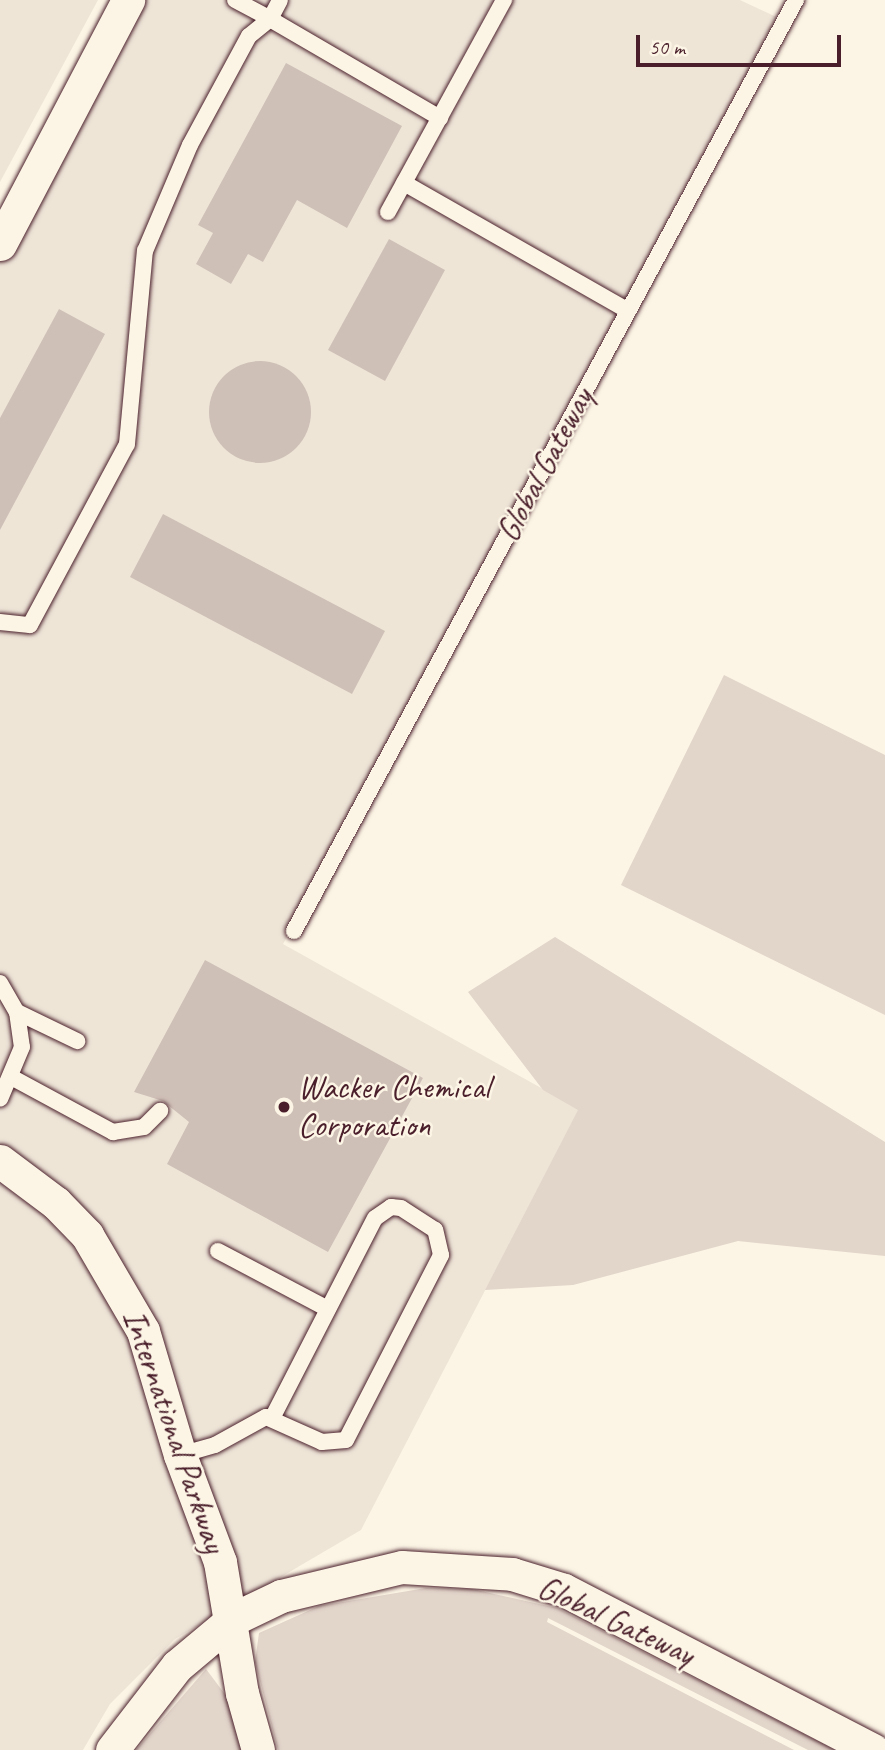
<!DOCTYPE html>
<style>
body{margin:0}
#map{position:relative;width:885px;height:1750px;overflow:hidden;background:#fcf5e5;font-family:Caveat,sans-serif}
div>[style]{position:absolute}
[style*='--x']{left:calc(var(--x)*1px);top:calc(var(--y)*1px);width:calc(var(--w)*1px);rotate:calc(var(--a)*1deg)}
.built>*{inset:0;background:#eee5d7}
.green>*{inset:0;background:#e2d5ca}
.building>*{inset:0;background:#cfc0b7}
.round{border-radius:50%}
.roads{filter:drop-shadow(0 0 2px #4a1f2b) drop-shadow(0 0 2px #4a1f2b)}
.lane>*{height:16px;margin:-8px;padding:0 8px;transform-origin:8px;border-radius:8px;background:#fcf5e5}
.street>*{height:33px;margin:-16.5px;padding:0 16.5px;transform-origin:16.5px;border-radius:16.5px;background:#fcf5e5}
.dots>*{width:19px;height:19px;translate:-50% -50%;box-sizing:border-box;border:4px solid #fcf5e5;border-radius:50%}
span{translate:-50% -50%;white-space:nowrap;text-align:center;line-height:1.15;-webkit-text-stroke:5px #fcf5e5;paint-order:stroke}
.street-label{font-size:33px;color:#4a1f2b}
.poi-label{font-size:33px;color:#4a1f2b}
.left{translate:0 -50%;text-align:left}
.scale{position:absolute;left:636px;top:35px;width:205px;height:32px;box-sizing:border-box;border:4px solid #4a1f2b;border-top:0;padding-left:9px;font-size:21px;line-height:24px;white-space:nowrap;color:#4a1f2b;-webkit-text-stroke:5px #fcf5e5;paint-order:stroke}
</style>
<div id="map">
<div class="built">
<i style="clip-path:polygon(0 0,98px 0,0 182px)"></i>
<i style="clip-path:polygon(128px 0,740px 0,785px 21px,283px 944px,579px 1109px,361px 1530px,175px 1639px,110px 1704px,83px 1750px,0 1750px,0 244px)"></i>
</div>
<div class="green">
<i style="clip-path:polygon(724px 675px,885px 755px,885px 1015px,621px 885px)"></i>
<i style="clip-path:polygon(555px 937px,885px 1142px,885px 1256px,738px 1241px,573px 1285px,485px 1290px,578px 1110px,543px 1090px,468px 992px)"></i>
<i style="clip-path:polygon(426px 1588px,472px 1589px,557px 1608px,835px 1750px,808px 1750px,548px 1618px,547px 1622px,794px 1750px,278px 1750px,255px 1662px,259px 1633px,319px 1606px)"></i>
<i style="clip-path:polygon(206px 1669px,227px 1697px,242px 1750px,136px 1750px)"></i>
</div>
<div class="building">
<i style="clip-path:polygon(286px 63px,402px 126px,347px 228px,297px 200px,263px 262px,248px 254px,231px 284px,196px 264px,213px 233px,198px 225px)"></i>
<i style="clip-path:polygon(389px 239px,445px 270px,385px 381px,328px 350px)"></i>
<i style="clip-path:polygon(59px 309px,105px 334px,0 530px,0 418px)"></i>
<i class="round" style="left:209px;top:361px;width:102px;height:102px"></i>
<i style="clip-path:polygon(163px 514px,385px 631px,352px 694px,130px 577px)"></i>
<i style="clip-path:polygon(205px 960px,423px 1078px,328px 1252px,167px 1164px,189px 1122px,163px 1101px,134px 1092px)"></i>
</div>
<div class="roads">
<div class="lane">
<i style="--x:235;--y:0;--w:40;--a:28"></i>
<i style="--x:270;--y:19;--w:21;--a:-62"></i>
<i style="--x:404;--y:183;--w:258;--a:29.7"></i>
<i style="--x:388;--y:212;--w:242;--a:-61.3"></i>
<i style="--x:0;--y:622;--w:30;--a:6"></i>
<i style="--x:30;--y:625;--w:205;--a:-61.8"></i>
<i style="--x:127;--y:444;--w:194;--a:-84.7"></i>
<i style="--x:145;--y:251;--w:115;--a:-67"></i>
<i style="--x:190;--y:145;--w:124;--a:-61.6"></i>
<i style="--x:249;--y:36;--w:27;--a:-39"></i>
<i style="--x:270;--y:19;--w:197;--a:30.2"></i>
<i style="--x:294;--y:931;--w:1058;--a:-61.67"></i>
<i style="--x:0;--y:983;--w:34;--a:60"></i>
<i style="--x:17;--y:1012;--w:35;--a:82"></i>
<i style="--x:22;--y:1047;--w:56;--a:112.9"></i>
<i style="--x:17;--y:1012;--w:67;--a:25.8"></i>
<i style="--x:13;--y:1078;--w:114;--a:28.4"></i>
<i style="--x:113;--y:1132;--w:31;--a:-9"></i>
<i style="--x:144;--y:1127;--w:23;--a:-45"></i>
<i style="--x:218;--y:1251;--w:124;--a:27.8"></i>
<i style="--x:180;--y:1455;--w:36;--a:-16"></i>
<i style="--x:215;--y:1445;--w:58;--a:-28.8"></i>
<i style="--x:266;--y:1417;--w:61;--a:24.1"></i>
<i style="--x:322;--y:1442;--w:24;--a:-5"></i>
<i style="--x:346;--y:1440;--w:208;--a:-62.8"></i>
<i style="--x:441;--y:1255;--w:26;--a:-103"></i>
<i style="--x:435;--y:1230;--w:40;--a:-147.1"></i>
<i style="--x:401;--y:1208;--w:10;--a:-174"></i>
<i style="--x:391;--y:1207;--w:19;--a:145"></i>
<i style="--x:375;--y:1218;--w:225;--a:117.2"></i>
</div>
<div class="street">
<i style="--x:0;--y:244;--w:276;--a:-62.3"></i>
<i style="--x:0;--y:1161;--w:70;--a:36.9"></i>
<i style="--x:56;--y:1203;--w:45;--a:45.9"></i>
<i style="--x:87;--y:1235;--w:111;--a:59.7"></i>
<i style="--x:143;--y:1331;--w:129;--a:73.4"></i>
<i style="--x:180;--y:1455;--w:114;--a:69.5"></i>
<i style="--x:220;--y:1562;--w:133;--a:80.5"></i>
<i style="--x:242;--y:1693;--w:59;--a:74.3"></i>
<i style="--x:112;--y:1750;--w:106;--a:-52.3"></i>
<i style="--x:177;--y:1666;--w:73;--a:-40"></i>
<i style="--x:233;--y:1619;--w:53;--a:-25.6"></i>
<i style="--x:281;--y:1596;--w:124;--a:-13.5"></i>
<i style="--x:402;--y:1567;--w:110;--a:3.6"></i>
<i style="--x:512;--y:1574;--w:54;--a:17.1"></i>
<i style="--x:564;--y:1590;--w:348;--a:27.4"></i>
</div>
</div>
<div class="dots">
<i style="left:284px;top:1107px;background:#4a1f2b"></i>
</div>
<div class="street-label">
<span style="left:545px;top:465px;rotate:-62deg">Global Gateway</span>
<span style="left:174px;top:1431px;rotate:71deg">International Parkway</span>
<span style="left:616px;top:1621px;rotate:25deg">Global Gateway</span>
</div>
<div class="poi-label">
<span class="left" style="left:298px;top:1107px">Wacker Chemical<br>Corporation</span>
</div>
<div class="scale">50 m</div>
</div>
